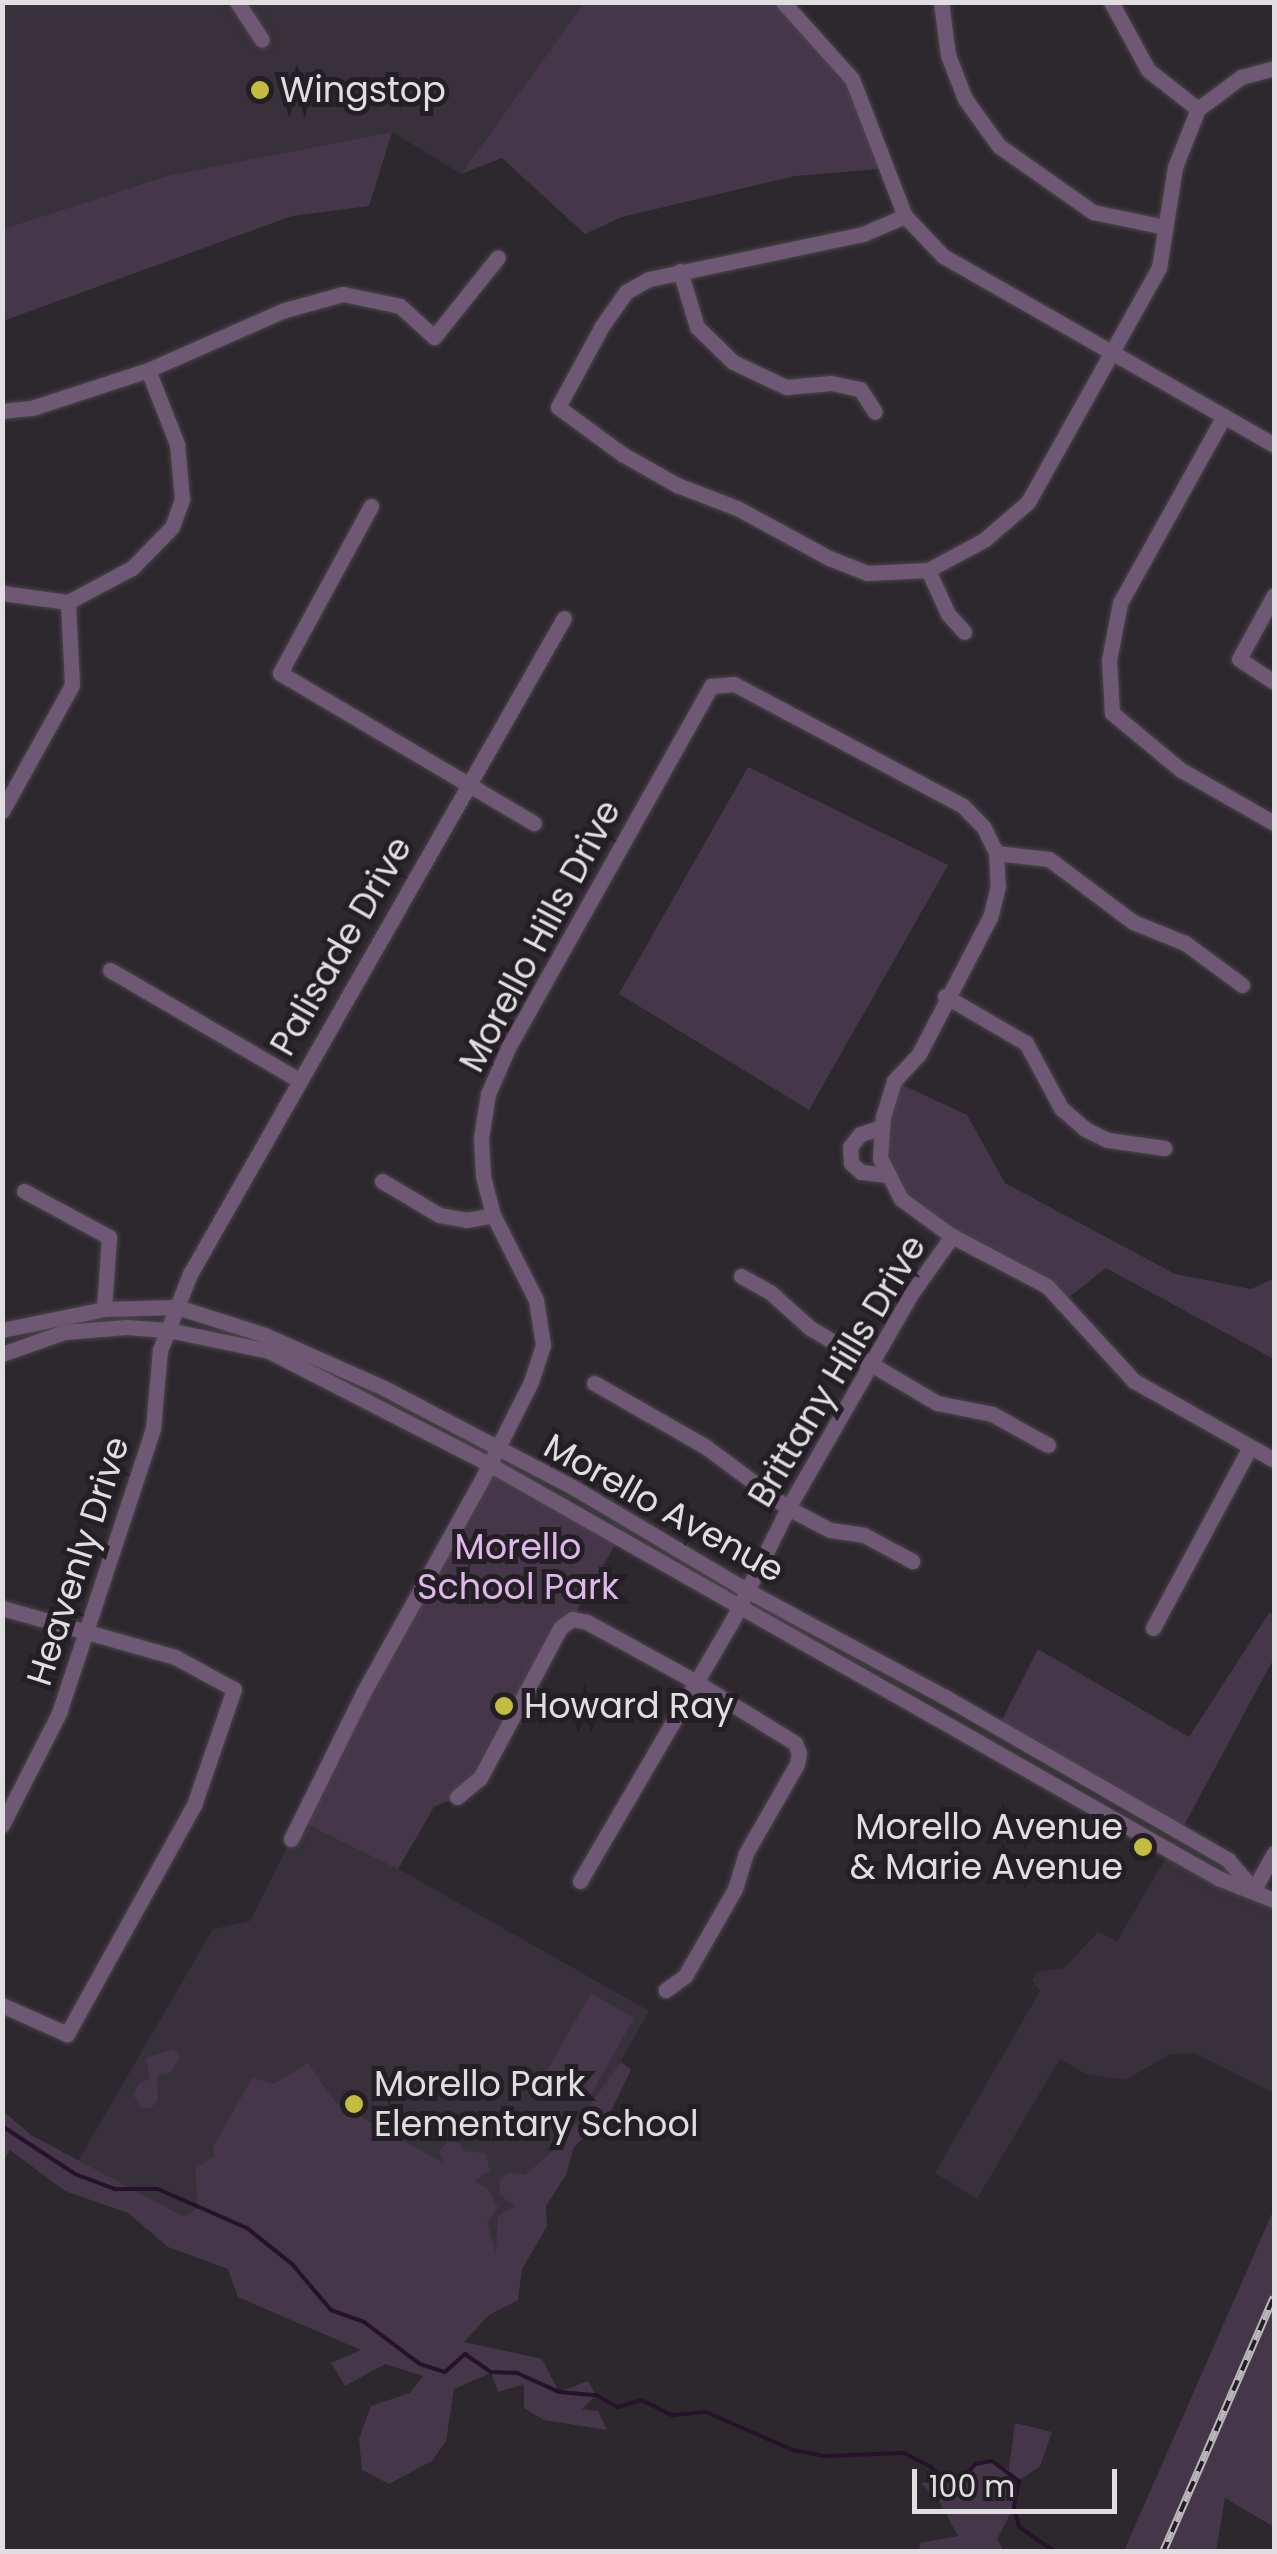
<!DOCTYPE html>
<style>
body{margin:0}
#map{position:relative;width:1277px;height:2554px;overflow:hidden;background:#2d282e;font-family:Poppins,sans-serif}
div>[style]{position:absolute}
[style*='--x']{left:calc(var(--x)*1px);top:calc(var(--y)*1px);width:calc(var(--w)*1px);rotate:calc(var(--a)*1deg)}
.built>*{inset:0;background:#38303a}
.green>*{inset:0;background:#46364a}
.stream>*{height:4px;margin:-2px;padding:0 2px;transform-origin:2px;border-radius:2px;background:#26122b}
.roads{filter:drop-shadow(0 0 2px #4a454b) drop-shadow(0 0 2px #4a454b)}
.minor>*{height:15px;margin:-7.5px;padding:0 7.5px;transform-origin:7.5px;border-radius:7.5px;background:#6e5874}
.rail>*{height:8px;margin-top:-4px;transform-origin:0;background:repeating-linear-gradient(90deg,#241f25 0 11px,#bab7bb 0 22px);box-sizing:border-box;border-block:2px solid #bab7bb}
.dots>*{width:28px;height:28px;translate:-50% -50%;box-sizing:border-box;border:5px solid #241f25;border-radius:50%}
span{translate:-50% -50%;white-space:nowrap;text-align:center;line-height:1.15;-webkit-text-stroke:10px #241f25;paint-order:stroke}
.poi-label{font-size:35px;color:#e1dee2}
.left{translate:0 -50%;text-align:left}
.right{translate:-100% -50%;text-align:right}
.street-label{font-size:35px;color:#e1dee2}
.park-label{font-size:35px;color:#e0b7ea}
.frame{position:absolute;inset:0;border:5px solid #e1dee2;pointer-events:none}
.scale{position:absolute;left:912px;top:2469px;width:205px;height:45px;box-sizing:border-box;border:5px solid #e1dee2;border-top:0;padding-left:12px;font-size:30px;line-height:35px;white-space:nowrap;color:#e1dee2;-webkit-text-stroke:8px #241f25;paint-order:stroke}
</style>
<div id="map">
<div class="built">
<i style="clip-path:polygon(3px 3px,585px 3px,461px 174px,392px 132px,170px 175px,3px 229px)"></i>
<i style="clip-path:polygon(300px 1821px,367px 1851px,649px 2011px,452px 2362px,78px 2161px,213px 1929px,250px 1921px)"></i>
<i style="clip-path:polygon(1170px 1851px,1274px 1900px,1274px 2093px,1195px 2053px,1171px 2054px,1125px 2080px,1086px 2074px,1060px 2059px,977px 2199px,935px 2173px,1040px 1991px,1032px 1981px,1037px 1972px,1064px 1968px,1098px 1932px,1117px 1941px)"></i>
</div>
<div class="green">
<i style="clip-path:polygon(585px 2px,783px 3px,852px 79px,890px 168px,795px 176px,622px 217px,585px 234px,502px 158px,461px 174px)"></i>
<i style="clip-path:polygon(392px 132px,369px 206px,292px 216px,3px 321px,3px 229px,170px 175px)"></i>
<i style="clip-path:polygon(748px 767px,948px 865px,809px 1110px,619px 994px)"></i>
<i style="clip-path:polygon(894px 1081px,967px 1115px,1005px 1183px,1175px 1274px,1251px 1289px,1274px 1279px,1274px 1359px,1106px 1268px,1064px 1301px,901px 1199px,880px 1158px)"></i>
<i style="clip-path:polygon(489px 1464px,619px 1538px,506px 1733px,457px 1797px,434px 1807px,398px 1869px,300px 1821px)"></i>
<i style="clip-path:polygon(1269px 1613px,1274px 1615px,1274px 1658px,1180px 1833px,998px 1728px,1038px 1649px,1189px 1737px)"></i>
<i style="clip-path:polygon(591px 1993px,634px 2018px,589px 2098px,545px 2074px)"></i>
<i style="clip-path:polygon(173px 2049px,180px 2057px,170px 2073px,157px 2076px,158px 2100px,151px 2108px,141px 2108px,134px 2096px,138px 2084px,150px 2079px,146px 2058px)"></i>
<i style="clip-path:polygon(621px 2062px,631px 2070px,610px 2113px,574px 2147px,566px 2175px,546px 2206px,547px 2226px,522px 2269px,518px 2300px,489px 2315px,464px 2342px,542px 2359px,559px 2392px,588px 2381px,596px 2395px,582px 2409px,598px 2411px,607px 2430px,544px 2420px,524px 2408px,524px 2384px,498px 2392px,491px 2373px,454px 2389px,446px 2441px,432px 2461px,389px 2484px,362px 2470px,359px 2439px,371px 2406px,410px 2393px,423px 2376px,385px 2364px,345px 2386px,331px 2363px,361px 2350px,238px 2297px,228px 2269px,168px 2247px,128px 2213px,65px 2191px,10px 2150px,3px 2162px,3px 2111px,31px 2135px,184px 2217px,198px 2208px,195px 2169px,214px 2156px,213px 2147px,252px 2078px,274px 2084px,308px 2063px,336px 2103px,443px 2163px,439px 2152px,448px 2141px,459px 2143px,464px 2151px,485px 2153px,490px 2170px,474px 2181px,488px 2189px,498px 2208px,487px 2222px,496px 2254px,498px 2216px,515px 2206px,499px 2195px,500px 2179px,509px 2172px,525px 2175px,561px 2144px)"></i>
<i style="clip-path:polygon(1274px 2209px,1274px 2527px,1225px 2498px,1216px 2551px,1124px 2551px)"></i>
<i style="clip-path:polygon(1015px 2423px,1052px 2432px,1040px 2466px,1019px 2481px,1014px 2507px,997px 2539px,1004px 2551px,919px 2551px,920px 2543px,958px 2536px,939px 2501px,921px 2483px,960px 2482px,975px 2464px,992px 2461px,1009px 2470px)"></i>
</div>
<div class="stream">
<i style="--x:2;--y:2126;--w:87;--a:33.3"></i>
<i style="--x:75;--y:2174;--w:43;--a:20.6"></i>
<i style="--x:115;--y:2189;--w:43;--a:0"></i>
<i style="--x:158;--y:2189;--w:97;--a:23.7"></i>
<i style="--x:247;--y:2228;--w:58;--a:38.7"></i>
<i style="--x:292;--y:2264;--w:60;--a:49.7"></i>
<i style="--x:331;--y:2310;--w:35;--a:20"></i>
<i style="--x:364;--y:2322;--w:70;--a:36.9"></i>
<i style="--x:420;--y:2364;--w:26;--a:18"></i>
<i style="--x:445;--y:2372;--w:27;--a:-42"></i>
<i style="--x:465;--y:2354;--w:32;--a:35"></i>
<i style="--x:491;--y:2372;--w:26;--a:2"></i>
<i style="--x:517;--y:2373;--w:46;--a:24.3"></i>
<i style="--x:559;--y:2392;--w:37;--a:5"></i>
<i style="--x:596;--y:2395;--w:25;--a:29"></i>
<i style="--x:618;--y:2407;--w:25;--a:-16"></i>
<i style="--x:642;--y:2400;--w:34;--a:27"></i>
<i style="--x:672;--y:2415;--w:34;--a:-5"></i>
<i style="--x:706;--y:2412;--w:95;--a:23.6"></i>
<i style="--x:793;--y:2450;--w:33;--a:11"></i>
<i style="--x:825;--y:2456;--w:79;--a:-2.2"></i>
<i style="--x:904;--y:2453;--w:30;--a:27"></i>
<i style="--x:931;--y:2467;--w:17;--a:45"></i>
<i style="--x:943;--y:2479;--w:17;--a:10"></i>
<i style="--x:960;--y:2482;--w:23;--a:-50"></i>
<i style="--x:975;--y:2464;--w:17;--a:-10"></i>
<i style="--x:992;--y:2461;--w:34;--a:37"></i>
<i style="--x:1019;--y:2481;--w:26;--a:101"></i>
<i style="--x:1014;--y:2507;--w:21;--a:76"></i>
<i style="--x:1019;--y:2527;--w:42;--a:34.4"></i>
</div>
<div class="roads">
<div class="minor">
<i style="--x:237;--y:2;--w:45;--a:56.7"></i>
<i style="--x:783;--y:2;--w:103;--a:48.1"></i>
<i style="--x:852;--y:79;--w:147;--a:68.9"></i>
<i style="--x:905;--y:216;--w:55;--a:46.5"></i>
<i style="--x:943;--y:256;--w:381;--a:29.7"></i>
<i style="--x:941;--y:2;--w:53;--a:82.5"></i>
<i style="--x:948;--y:55;--w:47;--a:68.9"></i>
<i style="--x:965;--y:99;--w:58;--a:54.1"></i>
<i style="--x:999;--y:146;--w:115;--a:35.1"></i>
<i style="--x:1093;--y:212;--w:74;--a:11.8"></i>
<i style="--x:1111;--y:2;--w:77;--a:61.4"></i>
<i style="--x:1148;--y:70;--w:63;--a:38"></i>
<i style="--x:905;--y:216;--w:46;--a:156.8"></i>
<i style="--x:863;--y:234;--w:219;--a:168.1"></i>
<i style="--x:649;--y:279;--w:26;--a:151"></i>
<i style="--x:626;--y:292;--w:42;--a:125.2"></i>
<i style="--x:602;--y:326;--w:92;--a:118.5"></i>
<i style="--x:558;--y:407;--w:79;--a:36.3"></i>
<i style="--x:622;--y:454;--w:63;--a:29.4"></i>
<i style="--x:677;--y:485;--w:64;--a:21"></i>
<i style="--x:737;--y:508;--w:105;--a:28.5"></i>
<i style="--x:829;--y:558;--w:41;--a:21.5"></i>
<i style="--x:867;--y:573;--w:61;--a:-2.8"></i>
<i style="--x:928;--y:570;--w:64;--a:-28.2"></i>
<i style="--x:984;--y:540;--w:58;--a:-40.8"></i>
<i style="--x:1028;--y:502;--w:268;--a:-60.8"></i>
<i style="--x:1159;--y:268;--w:102;--a:-81"></i>
<i style="--x:1175;--y:167;--w:62;--a:-68.4"></i>
<i style="--x:1198;--y:109;--w:54;--a:-36.7"></i>
<i style="--x:1241;--y:77;--w:34;--a:-15"></i>
<i style="--x:680;--y:271;--w:59;--a:73.1"></i>
<i style="--x:697;--y:327;--w:50;--a:44.2"></i>
<i style="--x:733;--y:362;--w:59;--a:25.3"></i>
<i style="--x:786;--y:387;--w:45;--a:-5.1"></i>
<i style="--x:831;--y:383;--w:30;--a:12"></i>
<i style="--x:860;--y:389;--w:27;--a:57"></i>
<i style="--x:2;--y:411;--w:30;--a:-6"></i>
<i style="--x:32;--y:408;--w:122;--a:-18.1"></i>
<i style="--x:148;--y:370;--w:150;--a:-23.7"></i>
<i style="--x:285;--y:310;--w:60;--a:-15.4"></i>
<i style="--x:343;--y:294;--w:58;--a:11.9"></i>
<i style="--x:400;--y:306;--w:46;--a:42.4"></i>
<i style="--x:434;--y:337;--w:102;--a:-51.3"></i>
<i style="--x:1224;--y:416;--w:214;--a:119.1"></i>
<i style="--x:1120;--y:603;--w:58;--a:100.9"></i>
<i style="--x:1109;--y:660;--w:53;--a:86.8"></i>
<i style="--x:1112;--y:713;--w:89;--a:39.6"></i>
<i style="--x:1181;--y:770;--w:107;--a:29.7"></i>
<i style="--x:371;--y:506;--w:190;--a:118.6"></i>
<i style="--x:280;--y:673;--w:295;--a:30.6"></i>
<i style="--x:928;--y:570;--w:48;--a:65.6"></i>
<i style="--x:948;--y:614;--w:24;--a:48"></i>
<i style="--x:2;--y:593;--w:67;--a:7.8"></i>
<i style="--x:68;--y:602;--w:72;--a:-28"></i>
<i style="--x:132;--y:568;--w:57;--a:-45.7"></i>
<i style="--x:172;--y:527;--w:30;--a:-70"></i>
<i style="--x:182;--y:499;--w:55;--a:-95.2"></i>
<i style="--x:177;--y:444;--w:79;--a:-111.4"></i>
<i style="--x:1274;--y:595;--w:73;--a:118.7"></i>
<i style="--x:1239;--y:659;--w:42;--a:33.3"></i>
<i style="--x:2;--y:811;--w:144;--a:-60.9"></i>
<i style="--x:72;--y:685;--w:83;--a:-92.8"></i>
<i style="--x:996;--y:853;--w:53;--a:6.5"></i>
<i style="--x:1049;--y:859;--w:105;--a:36.9"></i>
<i style="--x:1133;--y:922;--w:56;--a:22"></i>
<i style="--x:1185;--y:943;--w:71;--a:36.4"></i>
<i style="--x:110;--y:970;--w:219;--a:30.2"></i>
<i style="--x:945;--y:996;--w:94;--a:30.1"></i>
<i style="--x:1026;--y:1043;--w:74;--a:61.7"></i>
<i style="--x:1061;--y:1108;--w:32;--a:41"></i>
<i style="--x:1085;--y:1129;--w:25;--a:26"></i>
<i style="--x:1108;--y:1140;--w:57;--a:8.1"></i>
<i style="--x:882;--y:1127;--w:23;--a:162"></i>
<i style="--x:860;--y:1134;--w:16;--a:128"></i>
<i style="--x:850;--y:1147;--w:16;--a:86"></i>
<i style="--x:851;--y:1163;--w:13;--a:42"></i>
<i style="--x:861;--y:1172;--w:28;--a:6"></i>
<i style="--x:382;--y:1181;--w:66;--a:30.8"></i>
<i style="--x:439;--y:1215;--w:27;--a:10"></i>
<i style="--x:466;--y:1220;--w:27;--a:-10"></i>
<i style="--x:24;--y:1191;--w:97;--a:28.4"></i>
<i style="--x:109;--y:1237;--w:72;--a:94"></i>
<i style="--x:741;--y:1276;--w:33;--a:29"></i>
<i style="--x:770;--y:1292;--w:54;--a:42"></i>
<i style="--x:810;--y:1328;--w:147;--a:30.6"></i>
<i style="--x:937;--y:1403;--w:56;--a:11.3"></i>
<i style="--x:992;--y:1414;--w:64;--a:29"></i>
<i style="--x:2;--y:1330;--w:104;--a:-11.6"></i>
<i style="--x:104;--y:1309;--w:73;--a:-1.6"></i>
<i style="--x:177;--y:1307;--w:92;--a:17.7"></i>
<i style="--x:265;--y:1335;--w:130;--a:24"></i>
<i style="--x:384;--y:1388;--w:217;--a:27.7"></i>
<i style="--x:576;--y:1489;--w:198;--a:30.7"></i>
<i style="--x:746;--y:1590;--w:226;--a:28.3"></i>
<i style="--x:945;--y:1697;--w:327;--a:29.9"></i>
<i style="--x:1228;--y:1860;--w:35;--a:49"></i>
<i style="--x:2;--y:1354;--w:66;--a:-19.5"></i>
<i style="--x:64;--y:1332;--w:62;--a:-4.6"></i>
<i style="--x:126;--y:1327;--w:42;--a:4.1"></i>
<i style="--x:168;--y:1330;--w:103;--a:11.7"></i>
<i style="--x:269;--y:1351;--w:247;--a:27.2"></i>
<i style="--x:489;--y:1464;--w:838;--a:29.59"></i>
<i style="--x:1218;--y:1878;--w:60;--a:21.4"></i>
<i style="--x:594;--y:1383;--w:129;--a:29.7"></i>
<i style="--x:706;--y:1447;--w:102;--a:36.6"></i>
<i style="--x:788;--y:1508;--w:47;--a:27.6"></i>
<i style="--x:830;--y:1530;--w:34;--a:8"></i>
<i style="--x:864;--y:1535;--w:55;--a:28.4"></i>
<i style="--x:2;--y:1608;--w:180;--a:15.8"></i>
<i style="--x:175;--y:1657;--w:67;--a:28.5"></i>
<i style="--x:234;--y:1689;--w:123;--a:109"></i>
<i style="--x:194;--y:1805;--w:262;--a:119"></i>
<i style="--x:67;--y:2034;--w:71;--a:-156"></i>
<i style="--x:1153;--y:1628;--w:203;--a:-61.8"></i>
<i style="--x:457;--y:1797;--w:30;--a:-40"></i>
<i style="--x:480;--y:1778;--w:170;--a:-61.9"></i>
<i style="--x:560;--y:1628;--w:15;--a:-37"></i>
<i style="--x:572;--y:1619;--w:15;--a:11"></i>
<i style="--x:587;--y:1622;--w:124;--a:28.8"></i>
<i style="--x:696;--y:1682;--w:116;--a:31.6"></i>
<i style="--x:795;--y:1743;--w:11;--a:68"></i>
<i style="--x:799;--y:1753;--w:11;--a:100"></i>
<i style="--x:797;--y:1764;--w:103;--a:119.8"></i>
<i style="--x:746;--y:1853;--w:38;--a:107"></i>
<i style="--x:735;--y:1889;--w:100;--a:119.9"></i>
<i style="--x:685;--y:1976;--w:24;--a:144"></i>
<i style="--x:2;--y:1825;--w:126;--a:-63"></i>
<i style="--x:59;--y:1713;--w:300;--a:-71.7"></i>
<i style="--x:153;--y:1428;--w:78;--a:-84.9"></i>
<i style="--x:160;--y:1350;--w:82;--a:-68.5"></i>
<i style="--x:190;--y:1274;--w:755;--a:-60.31"></i>
<i style="--x:291;--y:1839;--w:163;--a:-63.7"></i>
<i style="--x:363;--y:1693;--w:238;--a:-60.9"></i>
<i style="--x:479;--y:1485;--w:115;--a:-63.2"></i>
<i style="--x:531;--y:1382;--w:39;--a:-72"></i>
<i style="--x:543;--y:1345;--w:46;--a:-98.8"></i>
<i style="--x:536;--y:1300;--w:95;--a:-116.8"></i>
<i style="--x:493;--y:1215;--w:40;--a:-104.4"></i>
<i style="--x:483;--y:1176;--w:38;--a:-93"></i>
<i style="--x:481;--y:1138;--w:45;--a:-81"></i>
<i style="--x:488;--y:1094;--w:52;--a:-66.4"></i>
<i style="--x:509;--y:1046;--w:413;--a:-60.7"></i>
<i style="--x:711;--y:686;--w:23;--a:-5"></i>
<i style="--x:734;--y:684;--w:259;--a:28"></i>
<i style="--x:963;--y:806;--w:30;--a:46"></i>
<i style="--x:984;--y:828;--w:28;--a:64"></i>
<i style="--x:996;--y:853;--w:33;--a:87"></i>
<i style="--x:998;--y:886;--w:32;--a:104"></i>
<i style="--x:990;--y:917;--w:154;--a:117.4"></i>
<i style="--x:919;--y:1054;--w:37;--a:133"></i>
<i style="--x:894;--y:1081;--w:37;--a:107"></i>
<i style="--x:883;--y:1116;--w:42;--a:94.1"></i>
<i style="--x:880;--y:1158;--w:46;--a:62.9"></i>
<i style="--x:901;--y:1199;--w:63;--a:36"></i>
<i style="--x:952;--y:1236;--w:107;--a:27.8"></i>
<i style="--x:1047;--y:1286;--w:129;--a:47.5"></i>
<i style="--x:1134;--y:1381;--w:161;--a:29.4"></i>
<i style="--x:580;--y:1881;--w:303;--a:-59.7"></i>
<i style="--x:733;--y:1619;--w:124;--a:-63.6"></i>
<i style="--x:788;--y:1508;--w:247;--a:-60.1"></i>
<i style="--x:911;--y:1294;--w:71;--a:-54.7"></i>
<i style="--x:1254;--y:1889;--w:41;--a:-60.9"></i>
</div>
</div>
<div class="rail">
<i style="--x:1163;--y:2552;--w:278;--a:-66.5"></i>
</div>
<div class="dots">
<i style="left:260px;top:90px;background:#c3bd3f"></i>
<i style="left:504px;top:1706px;background:#c3bd3f"></i>
<i style="left:1143px;top:1847px;background:#c3bd3f"></i>
<i style="left:354px;top:2104px;background:#c3bd3f"></i>
</div>
<div class="poi-label">
<span class="left" style="left:280px;top:90px">Wingstop</span>
<span class="left" style="left:524px;top:1706px">Howard Ray</span>
<span class="right" style="left:1123px;top:1847px">Morello Avenue<br>&amp; Marie Avenue</span>
<span class="left" style="left:374px;top:2104px">Morello Park<br>Elementary School</span>
</div>
<div class="street-label">
<span style="left:540px;top:936px;rotate:-62deg">Morello Hills Drive</span>
<span style="left:341px;top:946px;rotate:-60deg">Palisade Drive</span>
<span style="left:837px;top:1371px;rotate:-59deg">Brittany Hills Drive</span>
<span style="left:664px;top:1508px;rotate:29deg">Morello Avenue</span>
<span style="left:78px;top:1561px;rotate:-72deg">Heavenly Drive</span>
</div>
<div class="park-label">
<span style="left:518px;top:1567px">Morello<br>School Park</span>
</div>
<div class="frame"></div>
<div class="scale">100 m</div>
</div>
